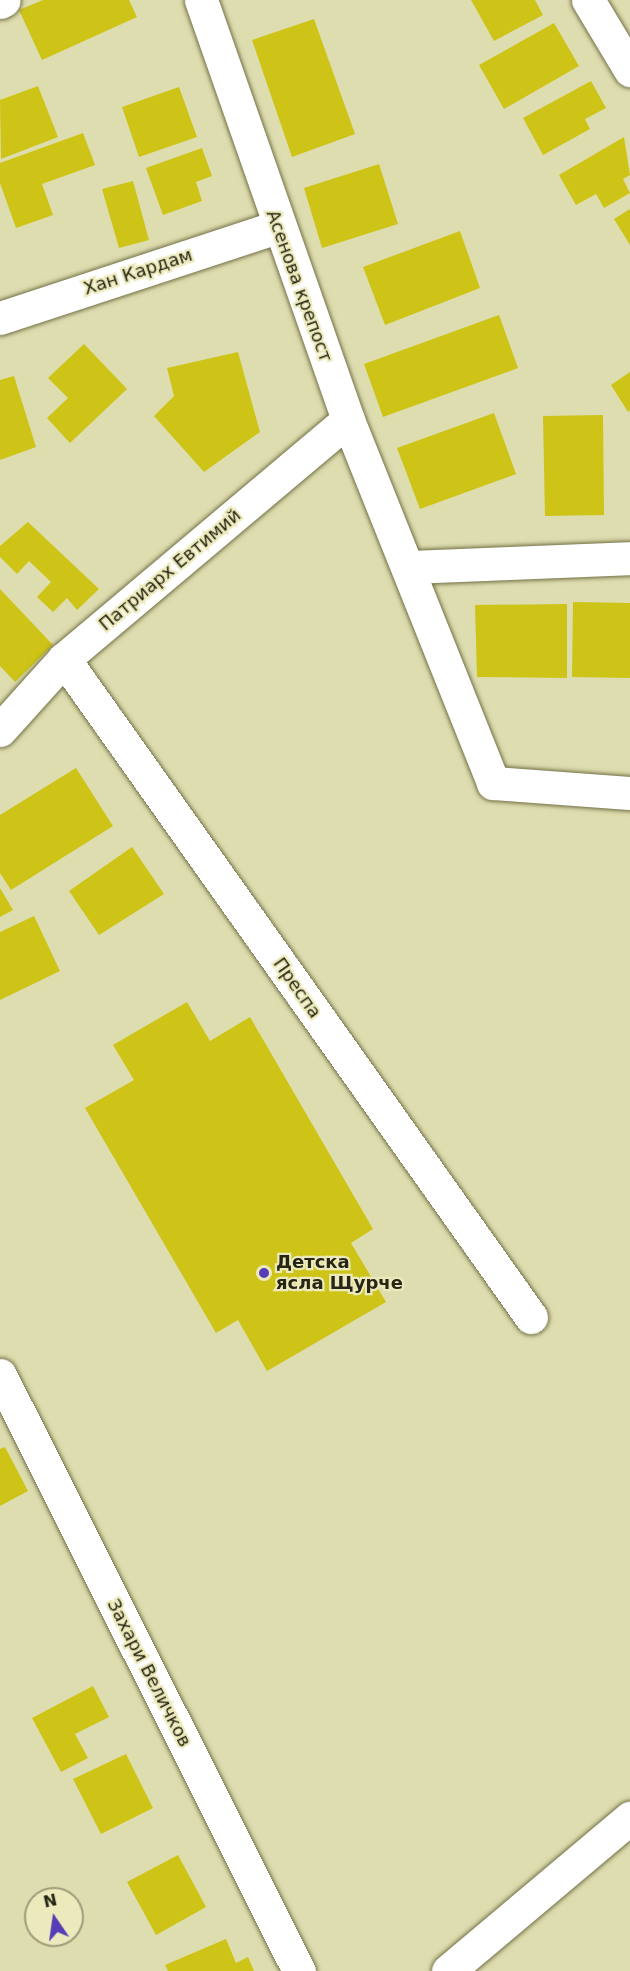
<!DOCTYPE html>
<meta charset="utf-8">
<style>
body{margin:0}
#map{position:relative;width:630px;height:1971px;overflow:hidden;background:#deddaf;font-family:"DejaVu Sans",sans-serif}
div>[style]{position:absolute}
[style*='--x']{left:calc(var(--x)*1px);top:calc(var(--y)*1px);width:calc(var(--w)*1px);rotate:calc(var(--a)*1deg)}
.building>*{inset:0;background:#cdc417}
.roads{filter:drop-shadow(0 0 2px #737147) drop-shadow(0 0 2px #737147)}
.minor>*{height:33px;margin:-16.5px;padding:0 16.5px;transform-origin:16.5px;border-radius:16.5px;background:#fff}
.dots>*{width:16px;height:16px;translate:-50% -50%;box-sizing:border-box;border:3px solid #eceabc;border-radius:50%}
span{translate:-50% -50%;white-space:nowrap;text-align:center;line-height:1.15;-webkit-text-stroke:4.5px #eceabc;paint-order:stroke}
.street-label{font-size:18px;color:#272614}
.poi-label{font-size:18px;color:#272614;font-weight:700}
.left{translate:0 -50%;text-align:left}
.north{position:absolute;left:24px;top:1887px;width:60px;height:60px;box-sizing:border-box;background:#eceabc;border:2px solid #9d9c79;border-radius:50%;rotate:347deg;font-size:16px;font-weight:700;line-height:24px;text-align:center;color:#272614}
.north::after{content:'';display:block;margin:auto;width:21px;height:27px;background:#553eb6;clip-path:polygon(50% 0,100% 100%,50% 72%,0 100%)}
</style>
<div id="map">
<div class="building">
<i style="clip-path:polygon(43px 0,129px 0,137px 17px,42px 60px,19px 10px)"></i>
<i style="clip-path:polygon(471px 0,535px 0,543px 15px,494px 41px)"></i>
<i style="clip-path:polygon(314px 19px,355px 134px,292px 157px,252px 40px)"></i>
<i style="clip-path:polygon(554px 23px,579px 66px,504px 109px,479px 65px)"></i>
<i style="clip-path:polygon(591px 81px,606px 108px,585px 119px,590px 129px,543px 155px,523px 118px)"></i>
<i style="clip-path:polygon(38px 86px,58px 137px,1px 159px,0 100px)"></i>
<i style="clip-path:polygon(179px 87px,197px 137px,139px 157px,122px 107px)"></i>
<i style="clip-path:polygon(83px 133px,95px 165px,42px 184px,53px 215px,16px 228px,0 183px,0 163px)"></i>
<i style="clip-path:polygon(624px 137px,630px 175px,623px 179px,630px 193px,604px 208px,596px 194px,576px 205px,559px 175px)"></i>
<i style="clip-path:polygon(202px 148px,212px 176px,196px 182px,202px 201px,163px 215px,146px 168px)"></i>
<i style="clip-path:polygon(379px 164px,398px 224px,322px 248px,304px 188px)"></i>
<i style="clip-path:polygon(133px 181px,149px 240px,119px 248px,102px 189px)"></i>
<i style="clip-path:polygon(630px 209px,630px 245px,614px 219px)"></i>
<i style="clip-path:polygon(460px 231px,480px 288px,385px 325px,363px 267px)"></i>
<i style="clip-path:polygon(499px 315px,518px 368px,383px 417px,364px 364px)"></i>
<i style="clip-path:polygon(84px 344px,127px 389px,70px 443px,47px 418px,68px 398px,48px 378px)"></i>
<i style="clip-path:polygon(238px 352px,260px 432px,204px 472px,154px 416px,174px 396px,167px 368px)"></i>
<i style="clip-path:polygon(630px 372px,630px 410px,628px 412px,611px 385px)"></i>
<i style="clip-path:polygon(14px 376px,36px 447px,0 460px,0 380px)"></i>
<i style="clip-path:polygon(494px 413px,516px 474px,420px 509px,397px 448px)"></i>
<i style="clip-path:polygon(603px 415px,604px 515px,545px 516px,543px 416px)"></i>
<i style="clip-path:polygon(28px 522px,99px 589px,77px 610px,67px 598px,53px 612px,37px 597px,51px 582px,29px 561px,17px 574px,0 557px,0 546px)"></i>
<i style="clip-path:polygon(0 589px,53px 645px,15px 682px,0 666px)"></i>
<i style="clip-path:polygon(573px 602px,630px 603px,630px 678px,572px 677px)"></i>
<i style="clip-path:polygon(567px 604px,567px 678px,477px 677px,475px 605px)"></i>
<i style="clip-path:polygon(76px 768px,113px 826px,11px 890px,0 873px,0 815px)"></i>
<i style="clip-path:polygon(132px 847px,164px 894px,99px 935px,69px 891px)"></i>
<i style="clip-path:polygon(0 888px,13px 910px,0 917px)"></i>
<i style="clip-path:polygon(34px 916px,60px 971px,0 1000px,0 932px)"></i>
<i style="clip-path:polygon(187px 1002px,210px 1041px,250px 1017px,373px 1229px,351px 1243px,386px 1302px,267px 1371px,238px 1320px,216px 1333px,85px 1108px,134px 1080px,113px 1045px)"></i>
<i style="clip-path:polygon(5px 1447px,28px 1491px,0 1506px,0 1449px)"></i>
<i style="clip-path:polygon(93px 1686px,109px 1717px,75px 1734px,88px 1758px,61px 1772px,32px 1718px)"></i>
<i style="clip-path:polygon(126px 1754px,153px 1808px,101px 1834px,73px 1779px)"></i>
<i style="clip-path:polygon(178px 1855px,206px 1907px,156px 1935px,127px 1882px)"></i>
<i style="clip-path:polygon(226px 1939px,236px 1963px,248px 1957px,254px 1971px,168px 1971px,165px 1965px)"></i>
</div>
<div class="roads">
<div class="minor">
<i style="--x:201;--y:0;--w:445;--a:70.7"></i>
<i style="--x:348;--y:420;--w:391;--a:68.2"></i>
<i style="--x:493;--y:783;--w:137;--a:4.2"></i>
<i style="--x:588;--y:0;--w:82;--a:59"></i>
<i style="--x:0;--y:2;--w:4;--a:-27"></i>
<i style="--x:0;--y:318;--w:291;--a:-18.2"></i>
<i style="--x:408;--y:567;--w:222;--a:-2.3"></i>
<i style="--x:64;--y:659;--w:807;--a:54.64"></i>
<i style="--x:0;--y:730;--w:96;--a:-48"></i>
<i style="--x:64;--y:659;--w:371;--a:-40.1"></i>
<i style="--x:0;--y:1375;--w:667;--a:63.36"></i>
<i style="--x:448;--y:1971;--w:238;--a:-40.1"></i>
</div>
</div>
<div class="dots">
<i style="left:264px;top:1273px;background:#553eb6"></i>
</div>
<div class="street-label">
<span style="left:138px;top:272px;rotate:-18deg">Хан Кардам</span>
<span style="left:299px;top:286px;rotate:70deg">Асенова крепост</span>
<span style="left:170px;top:570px;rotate:-40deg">Патриарх Евтимий</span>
<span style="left:297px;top:988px;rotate:55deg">Преспа</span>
<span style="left:149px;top:1673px;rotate:63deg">Захари Величков</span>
</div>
<div class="poi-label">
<span class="left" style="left:276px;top:1273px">Детска<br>ясла Щурче</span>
</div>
<div class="north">N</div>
</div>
